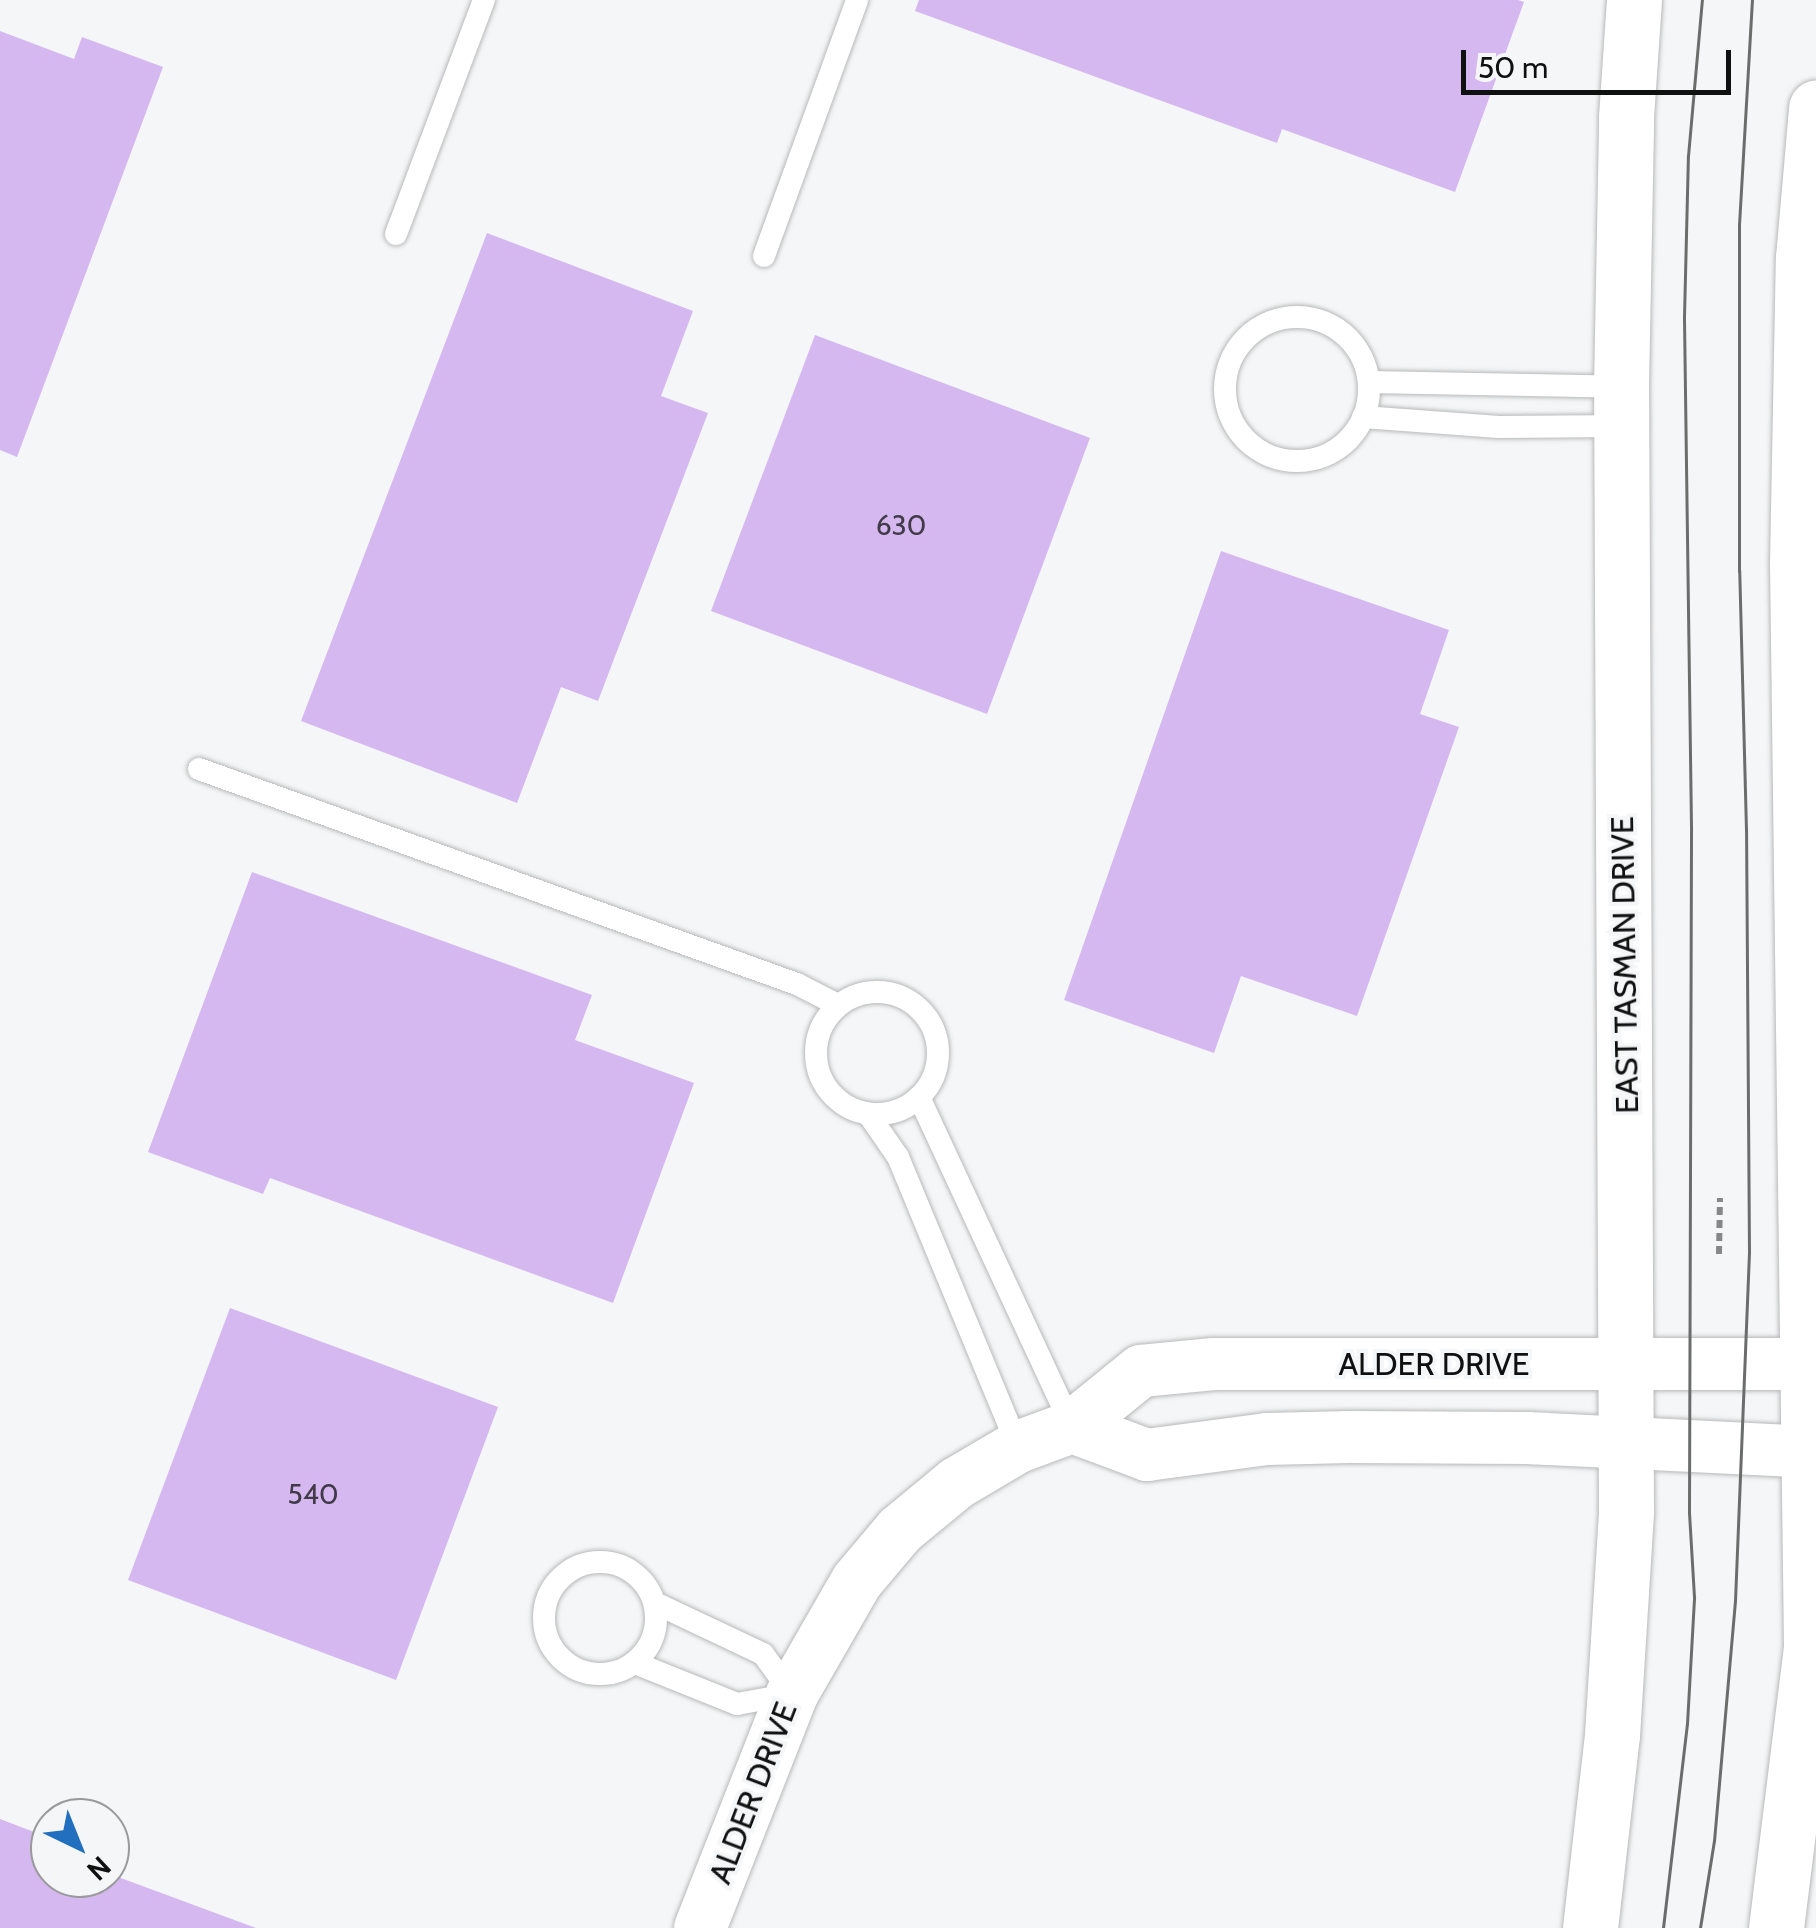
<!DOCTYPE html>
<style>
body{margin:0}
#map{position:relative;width:1816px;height:1928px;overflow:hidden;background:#f5f6f7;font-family:Cabin,sans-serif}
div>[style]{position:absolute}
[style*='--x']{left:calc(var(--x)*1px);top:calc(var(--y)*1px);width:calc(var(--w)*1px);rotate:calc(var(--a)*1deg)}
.building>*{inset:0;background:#d6b8f1}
.path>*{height:6px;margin-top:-3px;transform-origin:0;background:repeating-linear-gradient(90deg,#868788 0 8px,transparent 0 13px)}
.roads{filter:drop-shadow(0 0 2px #b8b9ba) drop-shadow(0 0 2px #b8b9ba)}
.service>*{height:22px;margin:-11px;padding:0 11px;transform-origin:11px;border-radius:11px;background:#fff}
.service>.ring{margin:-11px;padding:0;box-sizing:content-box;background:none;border:22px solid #fff;border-radius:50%}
.tertiary>*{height:52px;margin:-26px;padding:0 26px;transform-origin:26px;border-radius:26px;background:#fff}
.primary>*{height:55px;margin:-27.5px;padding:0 27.5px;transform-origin:27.5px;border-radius:27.5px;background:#fff}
.tram>*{height:2.5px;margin:-1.25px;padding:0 1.25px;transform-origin:1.25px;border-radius:1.25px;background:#6b6c6c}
span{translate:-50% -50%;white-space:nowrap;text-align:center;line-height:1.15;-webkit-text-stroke:8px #f5f6f7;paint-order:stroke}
.number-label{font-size:28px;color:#413a48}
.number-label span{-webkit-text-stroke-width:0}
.street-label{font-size:32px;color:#0f1010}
.north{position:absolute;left:30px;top:1798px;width:100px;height:100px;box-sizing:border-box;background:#f5f6f7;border:2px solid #999a9b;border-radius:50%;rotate:137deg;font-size:28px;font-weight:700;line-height:40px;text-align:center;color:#0f1010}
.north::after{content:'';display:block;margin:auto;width:35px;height:45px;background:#216fbe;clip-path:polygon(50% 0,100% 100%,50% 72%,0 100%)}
.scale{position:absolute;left:1461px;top:50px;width:270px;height:45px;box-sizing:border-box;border:5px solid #0f1010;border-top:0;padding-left:12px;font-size:30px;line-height:35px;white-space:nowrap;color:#0f1010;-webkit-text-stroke:8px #f5f6f7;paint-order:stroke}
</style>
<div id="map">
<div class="building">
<i style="clip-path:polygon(919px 0,1518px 0,1524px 2px,1455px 192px,1282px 129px,1277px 143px,915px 11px)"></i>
<i style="clip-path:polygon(0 31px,74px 59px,82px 37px,163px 67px,17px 457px,0 450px)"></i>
<i style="clip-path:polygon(487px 233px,693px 311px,661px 396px,708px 413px,598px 701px,561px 687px,517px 803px,301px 721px)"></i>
<i style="clip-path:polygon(815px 335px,1090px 438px,987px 714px,711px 611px)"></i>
<i style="clip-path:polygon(1221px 551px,1449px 630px,1420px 714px,1459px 727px,1357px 1016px,1241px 976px,1214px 1053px,1064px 1000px)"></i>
<i style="clip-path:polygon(252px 872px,592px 995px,575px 1040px,694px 1083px,613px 1303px,270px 1178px,263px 1194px,148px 1152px)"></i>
<i style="clip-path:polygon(230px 1308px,498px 1407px,396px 1680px,128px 1580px)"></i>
<i style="clip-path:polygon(0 1819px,50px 1838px,45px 1850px,50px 1852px,50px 1878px,110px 1878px,110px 1874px,256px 1928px,0 1928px)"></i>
</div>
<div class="path">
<i style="--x:1719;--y:1254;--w:56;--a:-89"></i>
</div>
<div class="roads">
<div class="service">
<i style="--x:396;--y:234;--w:250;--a:-69.4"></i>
<i style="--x:764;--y:256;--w:272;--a:-70"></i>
<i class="ring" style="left:1225px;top:317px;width:122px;height:122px"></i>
<i style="--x:1370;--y:382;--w:251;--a:1.1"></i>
<i style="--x:1363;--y:417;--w:136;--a:4.2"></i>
<i style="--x:1499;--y:427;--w:123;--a:-0.5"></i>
<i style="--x:199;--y:769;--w:635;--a:19.78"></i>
<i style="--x:797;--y:984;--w:46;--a:27.1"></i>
<i class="ring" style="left:816px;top:992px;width:100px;height:100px"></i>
<i style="--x:919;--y:1097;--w:364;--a:65.1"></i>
<i style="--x:869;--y:1115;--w:51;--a:55.4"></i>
<i style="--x:898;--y:1157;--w:314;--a:67.5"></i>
<i class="ring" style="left:544px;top:1562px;width:90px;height:90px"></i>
<i style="--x:635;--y:1663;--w:110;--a:21.9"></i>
<i style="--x:737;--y:1704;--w:56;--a:-10.3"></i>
<i style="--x:792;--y:1694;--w:49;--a:-125.9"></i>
<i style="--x:763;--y:1654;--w:119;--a:-154.7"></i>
</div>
<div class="tertiary">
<i style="--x:1072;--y:1427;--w:80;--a:20.5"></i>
<i style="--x:1147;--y:1455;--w:121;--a:-7.6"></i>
<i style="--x:1267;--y:1439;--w:82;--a:-1.4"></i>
<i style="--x:1349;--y:1437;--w:178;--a:0.3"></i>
<i style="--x:1527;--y:1438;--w:289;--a:2.8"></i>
<i style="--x:700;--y:1928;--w:251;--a:-68.5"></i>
<i style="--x:792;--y:1694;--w:130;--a:-60.1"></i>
<i style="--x:857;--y:1581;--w:67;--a:-49.9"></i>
<i style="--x:900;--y:1530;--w:74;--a:-39.5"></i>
<i style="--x:957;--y:1483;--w:71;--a:-30.5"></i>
<i style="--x:1018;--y:1447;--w:58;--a:-20.3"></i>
<i style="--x:1072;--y:1427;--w:89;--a:-39.1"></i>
<i style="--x:1141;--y:1371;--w:73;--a:-5.5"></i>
<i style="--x:1214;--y:1364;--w:602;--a:0"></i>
</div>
<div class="primary">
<i style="--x:1590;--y:1928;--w:194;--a:-83.5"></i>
<i style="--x:1612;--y:1735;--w:223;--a:-86.4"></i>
<i style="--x:1626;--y:1512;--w:1125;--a:-90.25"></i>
<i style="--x:1621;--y:387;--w:270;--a:-88.9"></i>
<i style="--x:1626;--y:117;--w:117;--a:-86.1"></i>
<i style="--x:1776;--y:1928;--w:284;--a:-82.9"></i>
<i style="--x:1811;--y:1646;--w:1083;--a:-90.74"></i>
<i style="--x:1797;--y:563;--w:305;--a:-88.9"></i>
<i style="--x:1803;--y:258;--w:151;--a:-85"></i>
</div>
</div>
<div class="tram">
<i style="--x:1663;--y:1928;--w:205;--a:-83.3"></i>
<i style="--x:1687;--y:1724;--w:127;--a:-86.8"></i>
<i style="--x:1694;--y:1597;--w:84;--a:-93.4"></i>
<i style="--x:1689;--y:1513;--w:686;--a:-89.83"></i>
<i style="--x:1691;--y:827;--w:510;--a:-90.79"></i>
<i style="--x:1684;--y:317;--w:161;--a:-88.6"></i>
<i style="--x:1688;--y:156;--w:157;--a:-84.9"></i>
<i style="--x:1700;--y:1928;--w:88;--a:-80.9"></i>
<i style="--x:1714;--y:1841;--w:241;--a:-85"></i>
<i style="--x:1735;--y:1601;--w:348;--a:-87.7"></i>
<i style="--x:1749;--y:1253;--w:423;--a:-90.4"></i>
<i style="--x:1746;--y:830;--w:259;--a:-91.5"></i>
<i style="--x:1739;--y:571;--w:346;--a:-90"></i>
<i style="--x:1739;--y:225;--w:225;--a:-86.7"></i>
</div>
<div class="number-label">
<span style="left:901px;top:525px">630</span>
<span style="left:313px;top:1494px">540</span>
</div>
<div class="street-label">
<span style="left:1625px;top:965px;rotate:-91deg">EAST TASMAN DRIVE</span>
<span style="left:1434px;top:1364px">ALDER DRIVE</span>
<span style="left:753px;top:1793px;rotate:-69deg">ALDER DRIVE</span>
</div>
<div class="north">N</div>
<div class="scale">50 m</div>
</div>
